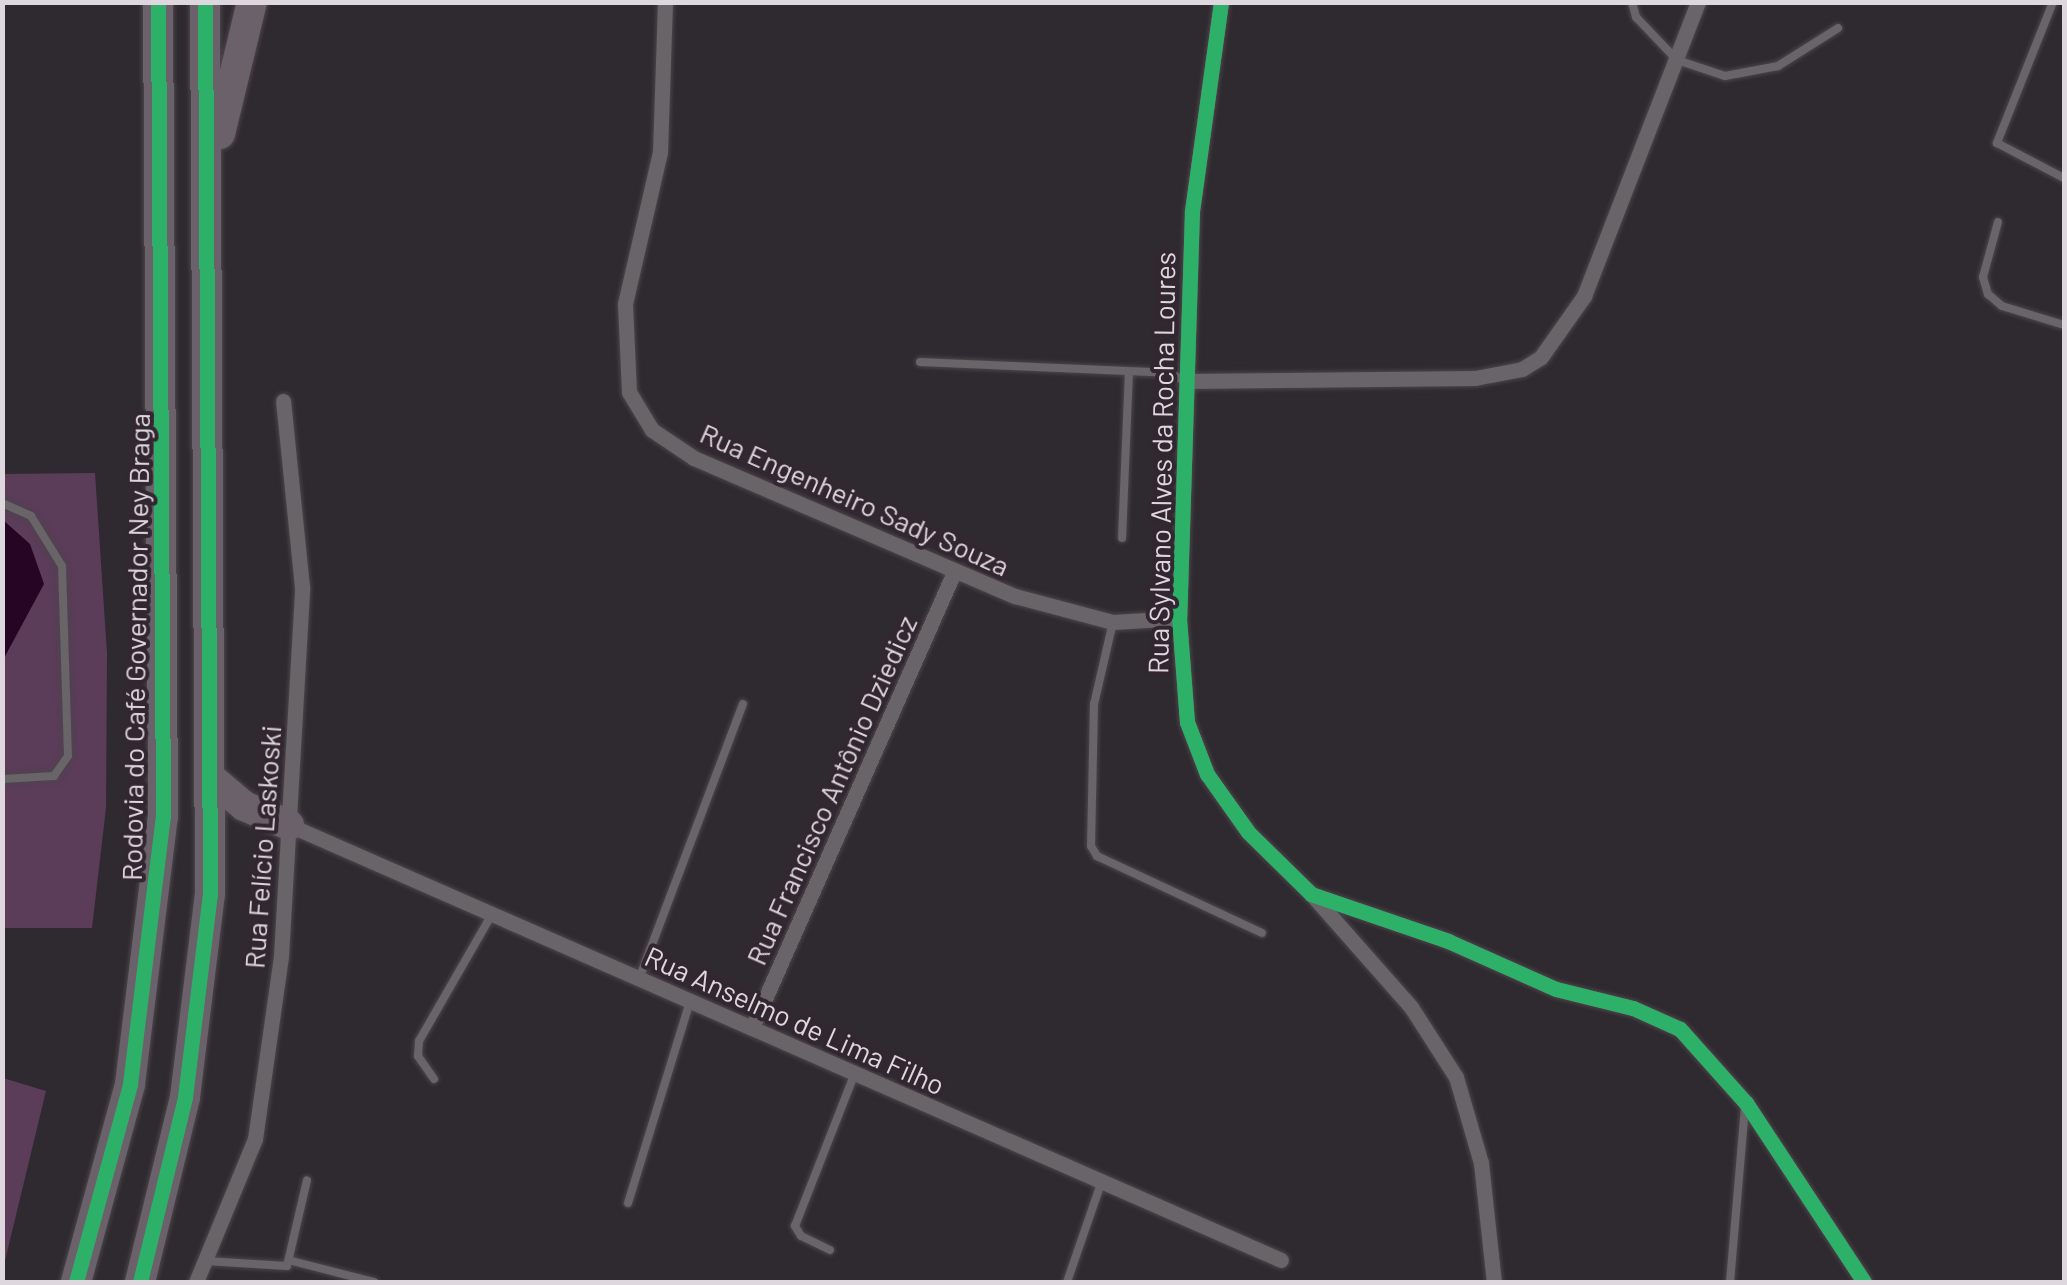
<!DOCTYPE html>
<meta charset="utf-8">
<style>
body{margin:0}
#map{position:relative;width:2067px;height:1285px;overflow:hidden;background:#2f2a2f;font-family:Barlow,sans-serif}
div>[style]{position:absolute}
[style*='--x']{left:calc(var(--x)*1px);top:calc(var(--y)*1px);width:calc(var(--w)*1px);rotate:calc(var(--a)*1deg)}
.green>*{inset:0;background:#5b3c59}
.water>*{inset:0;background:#250424}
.roads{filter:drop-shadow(0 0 2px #4b464b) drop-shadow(0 0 2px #4b464b)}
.service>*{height:8px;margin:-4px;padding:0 4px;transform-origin:4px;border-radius:4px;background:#686468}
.minor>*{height:15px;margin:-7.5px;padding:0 7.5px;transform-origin:7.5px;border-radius:7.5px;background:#686468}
.motorway>*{height:30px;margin:-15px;padding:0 15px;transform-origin:15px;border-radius:15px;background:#6b616a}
.cycleway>*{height:15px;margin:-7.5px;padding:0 7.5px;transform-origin:7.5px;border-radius:7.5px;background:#2db169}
span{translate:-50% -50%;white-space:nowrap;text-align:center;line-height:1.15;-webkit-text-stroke:8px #322731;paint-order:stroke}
.street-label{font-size:28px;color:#ded7de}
.frame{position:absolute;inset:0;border:5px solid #ded7de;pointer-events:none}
</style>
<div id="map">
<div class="green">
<i style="clip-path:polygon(95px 473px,107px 653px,106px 808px,92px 928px,3px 928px,2px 474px)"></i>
<i style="clip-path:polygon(3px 1078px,46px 1091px,3px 1269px,2px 1078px)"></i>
</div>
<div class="water">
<i style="clip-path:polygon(3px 520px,30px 544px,44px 584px,3px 660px)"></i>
</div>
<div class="roads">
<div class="service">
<i style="--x:1632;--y:2;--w:16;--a:75"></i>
<i style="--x:1636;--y:17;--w:59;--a:46.4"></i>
<i style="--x:1677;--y:60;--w:51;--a:18.4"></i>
<i style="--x:1725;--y:76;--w:54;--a:-10.7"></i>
<i style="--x:1778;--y:66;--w:71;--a:-32.3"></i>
<i style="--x:2053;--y:2;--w:152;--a:111.7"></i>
<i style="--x:1997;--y:143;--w:76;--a:27.6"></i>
<i style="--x:1998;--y:222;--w:57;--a:105.3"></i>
<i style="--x:1983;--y:277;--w:18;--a:74"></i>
<i style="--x:1988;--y:294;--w:18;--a:41"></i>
<i style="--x:2002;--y:306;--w:65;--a:17"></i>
<i style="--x:920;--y:362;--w:248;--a:2.5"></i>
<i style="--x:1168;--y:373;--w:20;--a:24"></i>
<i style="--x:2;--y:503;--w:32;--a:24"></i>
<i style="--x:31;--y:516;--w:59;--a:58.2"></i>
<i style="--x:62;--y:566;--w:190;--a:88.2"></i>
<i style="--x:68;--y:756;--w:24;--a:125"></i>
<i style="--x:54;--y:776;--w:52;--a:176.7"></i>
<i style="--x:1122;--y:538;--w:166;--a:-87.6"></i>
<i style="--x:1113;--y:622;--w:84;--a:103"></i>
<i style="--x:1094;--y:704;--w:142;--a:91.2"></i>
<i style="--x:1091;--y:846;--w:12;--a:59"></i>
<i style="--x:1097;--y:856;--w:182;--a:25"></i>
<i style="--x:639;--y:979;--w:294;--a:-69.3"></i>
<i style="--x:434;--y:1079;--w:28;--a:-125"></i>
<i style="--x:418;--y:1056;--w:15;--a:-86"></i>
<i style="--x:419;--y:1041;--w:146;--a:-60.1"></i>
<i style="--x:628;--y:1203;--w:211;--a:-72.9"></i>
<i style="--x:830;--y:1250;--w:32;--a:-154"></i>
<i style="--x:801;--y:1236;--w:12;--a:-121"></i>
<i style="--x:795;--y:1226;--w:164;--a:-68.6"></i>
<i style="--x:206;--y:1261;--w:81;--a:3.5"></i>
<i style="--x:287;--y:1266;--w:88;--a:-76.9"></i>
<i style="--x:292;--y:1261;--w:85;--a:14.4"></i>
<i style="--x:1067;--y:1282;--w:105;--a:-71"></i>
<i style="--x:1730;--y:1282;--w:176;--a:-85.1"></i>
</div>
<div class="minor">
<i style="--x:665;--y:2;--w:150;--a:91.9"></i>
<i style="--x:660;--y:152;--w:156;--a:103"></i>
<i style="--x:625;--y:304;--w:88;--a:87.4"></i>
<i style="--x:629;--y:392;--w:44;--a:58.8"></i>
<i style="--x:652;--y:430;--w:50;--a:33.7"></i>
<i style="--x:694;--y:458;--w:349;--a:23.3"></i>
<i style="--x:1015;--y:596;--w:101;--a:14.9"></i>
<i style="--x:1113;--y:622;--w:66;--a:-3.5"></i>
<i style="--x:1221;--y:2;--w:211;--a:97.9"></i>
<i style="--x:1192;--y:211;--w:407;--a:91.8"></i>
<i style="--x:1179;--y:618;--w:104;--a:85.6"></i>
<i style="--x:1187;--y:722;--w:56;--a:69"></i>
<i style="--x:1207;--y:774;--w:71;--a:54.7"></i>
<i style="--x:1248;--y:832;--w:88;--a:44.5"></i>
<i style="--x:1311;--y:894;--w:145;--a:18.9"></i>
<i style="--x:1448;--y:941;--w:118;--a:24"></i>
<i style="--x:1556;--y:989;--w:79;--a:13.9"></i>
<i style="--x:1633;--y:1008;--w:51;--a:24.1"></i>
<i style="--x:1680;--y:1029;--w:99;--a:48.3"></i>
<i style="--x:1746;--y:1103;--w:214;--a:56.6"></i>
<i style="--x:1186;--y:381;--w:289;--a:-0.6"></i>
<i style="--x:1475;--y:378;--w:48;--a:-10.8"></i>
<i style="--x:1522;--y:369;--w:22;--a:-32"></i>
<i style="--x:1541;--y:357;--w:75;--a:-54.8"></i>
<i style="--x:1584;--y:296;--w:315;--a:-68.8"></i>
<i style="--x:289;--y:825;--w:1083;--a:23.68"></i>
<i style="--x:1314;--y:897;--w:147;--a:48.6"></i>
<i style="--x:1411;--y:1007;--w:83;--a:57.3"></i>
<i style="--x:1456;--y:1077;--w:90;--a:73.8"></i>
<i style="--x:1481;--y:1163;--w:120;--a:83.8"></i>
<i style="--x:752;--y:1028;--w:499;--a:-66.1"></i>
<i style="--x:196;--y:1282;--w:155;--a:-67.6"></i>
<i style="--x:255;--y:1139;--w:185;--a:-81.9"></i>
<i style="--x:281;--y:956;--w:370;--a:-86.7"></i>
<i style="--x:302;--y:587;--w:187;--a:-95.8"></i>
</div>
<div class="motorway">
<i style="--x:220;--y:134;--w:136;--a:-76.4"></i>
<i style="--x:211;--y:778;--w:43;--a:40.3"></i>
<i style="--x:244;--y:806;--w:49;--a:22.9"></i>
<i style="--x:76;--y:1282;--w:205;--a:-74.7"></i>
<i style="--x:130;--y:1084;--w:269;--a:-83"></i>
<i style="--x:163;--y:817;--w:815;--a:-90.35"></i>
<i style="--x:140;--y:1282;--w:190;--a:-76.3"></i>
<i style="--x:185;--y:1097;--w:205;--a:-83"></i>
<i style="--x:210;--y:894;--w:892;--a:-90.32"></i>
</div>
</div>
<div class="cycleway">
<i style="--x:1221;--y:2;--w:211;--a:97.9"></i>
<i style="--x:1192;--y:211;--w:407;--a:91.8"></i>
<i style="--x:1179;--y:618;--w:104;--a:85.6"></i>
<i style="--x:1187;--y:722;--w:56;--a:69"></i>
<i style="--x:1207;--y:774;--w:71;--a:54.7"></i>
<i style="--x:1248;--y:832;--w:88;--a:44.5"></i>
<i style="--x:1311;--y:894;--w:145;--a:18.9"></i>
<i style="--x:1448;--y:941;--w:118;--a:24"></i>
<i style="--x:1556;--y:989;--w:79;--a:13.9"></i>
<i style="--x:1633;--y:1008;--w:51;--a:24.1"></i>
<i style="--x:1680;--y:1029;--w:99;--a:48.3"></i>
<i style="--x:1746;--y:1103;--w:214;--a:56.6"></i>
<i style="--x:76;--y:1282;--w:205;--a:-74.7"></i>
<i style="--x:130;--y:1084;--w:269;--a:-83"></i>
<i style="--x:163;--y:817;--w:815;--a:-90.35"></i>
<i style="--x:140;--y:1282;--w:190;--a:-76.3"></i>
<i style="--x:185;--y:1097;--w:205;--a:-83"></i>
<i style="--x:210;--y:894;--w:892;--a:-90.32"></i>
</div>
<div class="street-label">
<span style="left:1161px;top:463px;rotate:-89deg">Rua Sylvano Alves da Rocha Loures</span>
<span style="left:855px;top:499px;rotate:24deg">Rua Engenheiro Sady Souza</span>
<span style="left:135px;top:647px;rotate:-89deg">Rodovia do Café Governador Ney Braga</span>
<span style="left:831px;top:790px;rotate:-66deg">Rua Francisco Antônio Dziedicz</span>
<span style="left:262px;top:847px;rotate:-86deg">Rua Felício Laskoski</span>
<span style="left:795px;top:1020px;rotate:24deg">Rua Anselmo de Lima Filho</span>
</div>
<div class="frame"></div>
</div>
